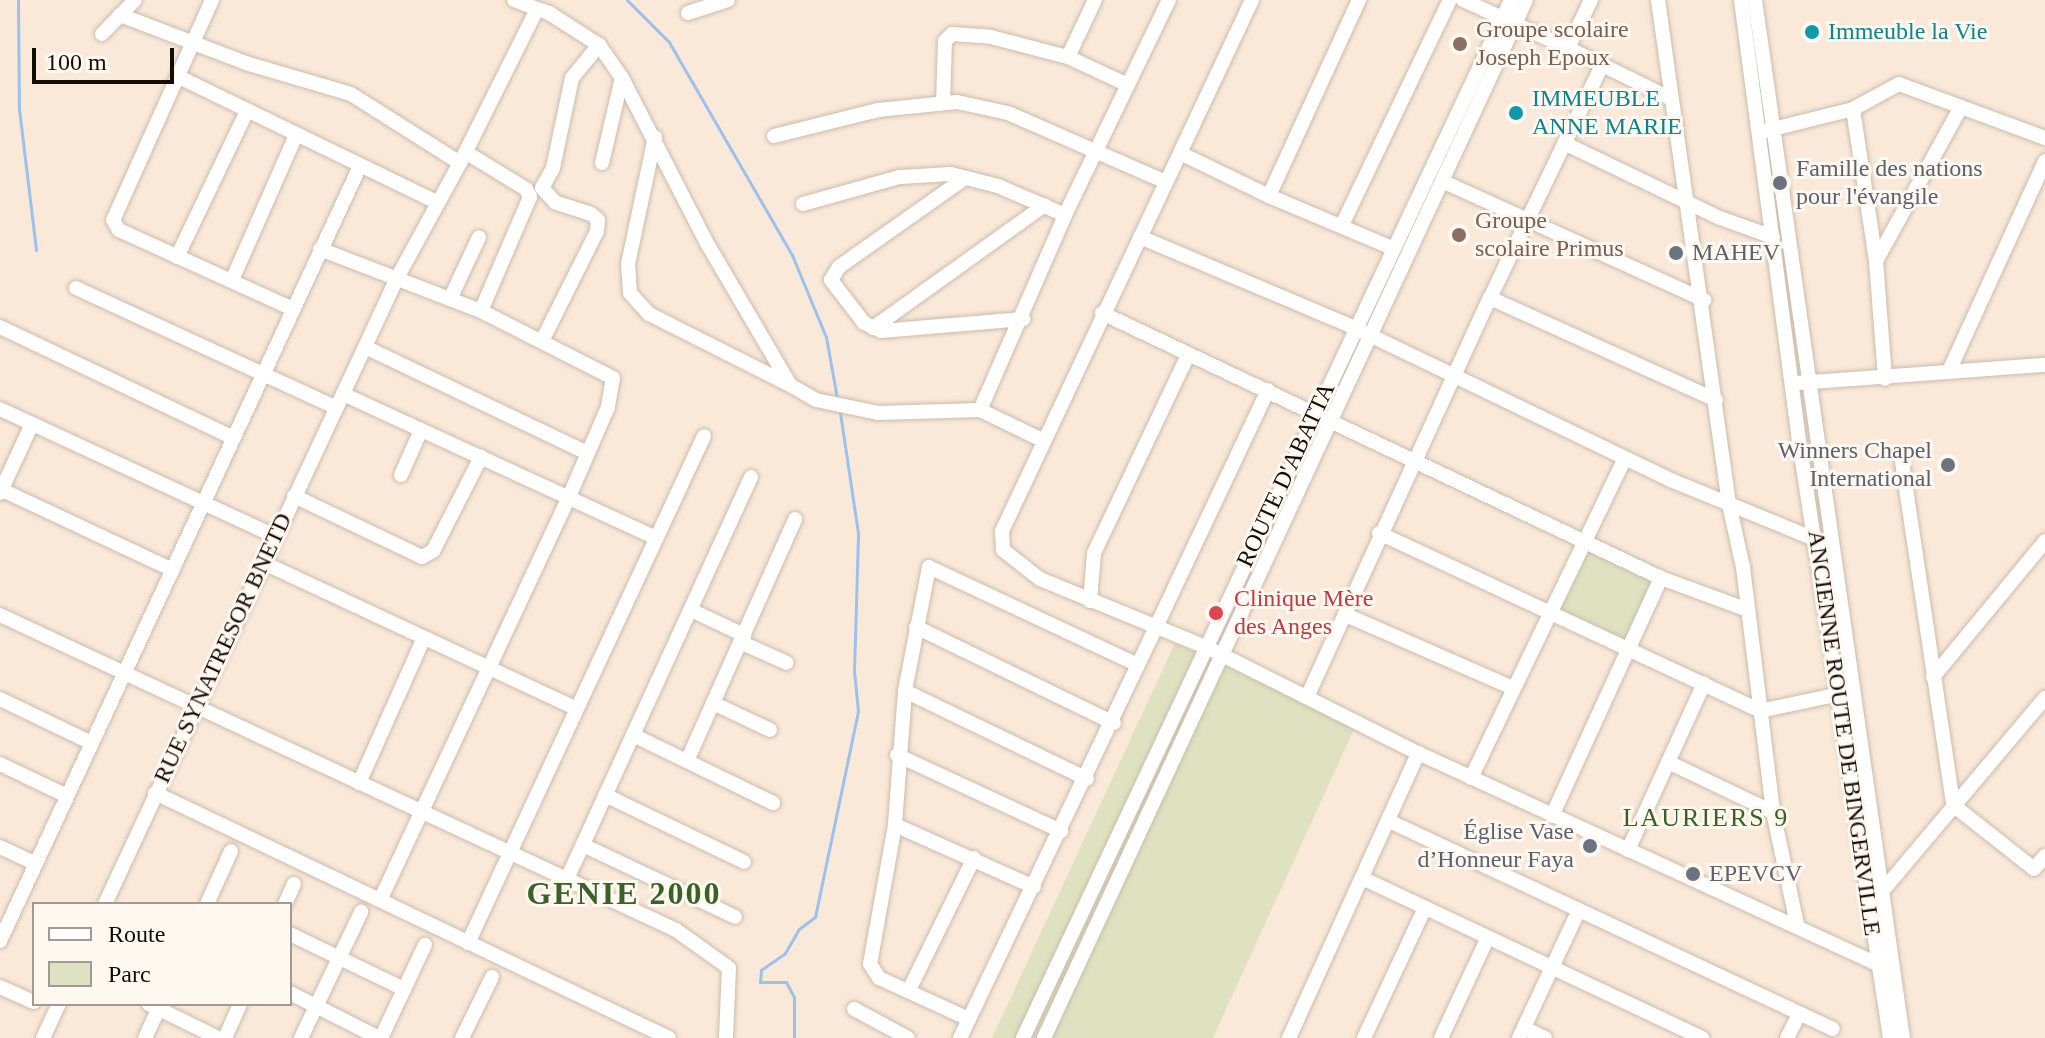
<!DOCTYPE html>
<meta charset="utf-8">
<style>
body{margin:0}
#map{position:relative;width:2045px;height:1038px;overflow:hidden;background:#fae9d8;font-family:Georgia,serif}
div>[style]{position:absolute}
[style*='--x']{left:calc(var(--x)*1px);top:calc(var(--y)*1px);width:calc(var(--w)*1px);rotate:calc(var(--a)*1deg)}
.green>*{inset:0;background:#dee2c0}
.stream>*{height:3px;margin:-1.5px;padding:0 1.5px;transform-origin:1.5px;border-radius:1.5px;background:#9bc1ec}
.roads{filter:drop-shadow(0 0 2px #ccbcac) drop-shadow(0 0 2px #ccbcac)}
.minor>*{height:14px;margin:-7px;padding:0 7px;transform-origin:7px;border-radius:7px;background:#fff}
.dots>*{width:22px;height:22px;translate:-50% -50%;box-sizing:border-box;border:4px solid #fff8f1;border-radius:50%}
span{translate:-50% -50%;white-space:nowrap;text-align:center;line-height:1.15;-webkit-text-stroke:6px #fff8f1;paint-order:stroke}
.education-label{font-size:24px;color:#785e54}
.left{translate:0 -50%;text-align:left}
.culture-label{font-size:24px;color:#0d838f}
.worship-label{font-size:24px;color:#5b616d}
.right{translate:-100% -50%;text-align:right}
.street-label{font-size:24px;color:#130d08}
.health-label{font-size:24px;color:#be3a42}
.neighbourhood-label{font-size:26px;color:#3a6227;letter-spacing:2px}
.district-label{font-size:32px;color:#3a6227;font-weight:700;letter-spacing:2px}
.legend{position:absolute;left:32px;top:902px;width:260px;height:104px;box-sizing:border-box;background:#fff8f1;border:2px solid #a19a94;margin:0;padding:10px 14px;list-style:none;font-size:24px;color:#130d08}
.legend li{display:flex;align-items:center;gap:16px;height:40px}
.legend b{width:40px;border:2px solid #a19a94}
.scale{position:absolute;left:32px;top:48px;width:142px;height:36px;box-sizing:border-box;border:4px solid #130d08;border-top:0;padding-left:10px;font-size:24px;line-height:28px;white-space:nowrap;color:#130d08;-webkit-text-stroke:6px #fff8f1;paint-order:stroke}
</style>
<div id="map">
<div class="green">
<i style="clip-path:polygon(1586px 545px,1656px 579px,1627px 645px,1550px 611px)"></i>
<i style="clip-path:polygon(1175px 643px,1356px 725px,1213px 1038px,992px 1038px)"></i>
</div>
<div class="stream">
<i style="--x:18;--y:0;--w:109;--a:89.5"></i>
<i style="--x:19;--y:109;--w:142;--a:83.1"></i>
<i style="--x:627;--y:0;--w:59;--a:45"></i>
<i style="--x:669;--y:42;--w:246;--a:60"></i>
<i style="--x:792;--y:255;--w:89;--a:67.5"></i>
<i style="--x:826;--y:337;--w:62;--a:79.8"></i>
<i style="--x:794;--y:1038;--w:41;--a:-90"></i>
<i style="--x:794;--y:997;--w:17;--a:-118"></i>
<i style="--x:786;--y:982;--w:26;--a:180"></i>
<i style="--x:760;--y:982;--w:12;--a:-85"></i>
<i style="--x:761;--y:970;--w:29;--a:-35"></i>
<i style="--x:785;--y:953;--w:28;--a:-60"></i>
<i style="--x:799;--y:929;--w:20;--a:-37"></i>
<i style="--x:815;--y:917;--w:210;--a:-78.2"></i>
<i style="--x:858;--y:711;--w:40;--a:-95.7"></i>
<i style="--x:854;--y:671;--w:138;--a:-88.3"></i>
<i style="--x:858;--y:533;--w:122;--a:-98.5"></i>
</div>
<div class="roads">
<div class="minor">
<i style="--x:212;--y:0;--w:241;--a:114.2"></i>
<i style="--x:113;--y:220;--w:12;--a:59"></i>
<i style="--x:119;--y:230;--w:191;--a:24.4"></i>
<i style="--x:514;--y:0;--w:25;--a:21"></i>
<i style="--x:1252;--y:0;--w:587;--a:115.21"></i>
<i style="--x:1002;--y:531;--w:19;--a:87"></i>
<i style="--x:1003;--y:550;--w:47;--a:38.1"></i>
<i style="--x:1040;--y:579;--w:179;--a:22.3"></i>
<i style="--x:1206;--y:647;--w:237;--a:26.6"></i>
<i style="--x:1418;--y:753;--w:505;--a:24.69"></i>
<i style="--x:1877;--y:964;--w:14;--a:-8"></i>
<i style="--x:1359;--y:0;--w:216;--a:114.7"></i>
<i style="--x:1269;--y:196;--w:134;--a:22.9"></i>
<i style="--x:1463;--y:0;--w:115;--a:24.6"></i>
<i style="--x:1591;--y:0;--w:53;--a:115.6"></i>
<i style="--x:1568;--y:48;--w:113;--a:26.3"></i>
<i style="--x:1658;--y:0;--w:509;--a:81.98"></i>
<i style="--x:1729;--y:504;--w:65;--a:77.5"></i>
<i style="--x:1743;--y:567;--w:247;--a:83"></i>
<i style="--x:1773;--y:812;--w:115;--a:77.9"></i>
<i style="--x:1741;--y:0;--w:438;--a:82.5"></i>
<i style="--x:1798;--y:434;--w:611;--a:81.34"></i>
<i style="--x:1755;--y:0;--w:1048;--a:81.89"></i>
<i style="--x:688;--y:13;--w:42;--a:-18"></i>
<i style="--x:102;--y:34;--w:47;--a:-45.9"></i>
<i style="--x:1068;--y:57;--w:63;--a:-64.7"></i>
<i style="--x:179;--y:77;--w:287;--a:25.9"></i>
<i style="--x:943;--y:103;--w:62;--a:-88.2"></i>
<i style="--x:945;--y:41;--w:10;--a:-45"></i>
<i style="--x:952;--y:34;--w:39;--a:4"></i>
<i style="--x:991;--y:37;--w:80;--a:14.6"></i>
<i style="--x:1068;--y:57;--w:64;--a:25"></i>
<i style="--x:1853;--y:109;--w:154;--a:81.4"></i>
<i style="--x:1876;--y:261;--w:118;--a:85.6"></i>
<i style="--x:1765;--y:131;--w:91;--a:-14"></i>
<i style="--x:1853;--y:109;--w:52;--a:-28.5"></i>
<i style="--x:1899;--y:84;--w:156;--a:20.3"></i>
<i style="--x:774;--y:136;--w:107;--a:-14"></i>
<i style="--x:878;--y:110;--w:79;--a:-5.8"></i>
<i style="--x:957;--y:102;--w:52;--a:12.2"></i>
<i style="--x:1008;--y:113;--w:172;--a:23.6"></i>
<i style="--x:655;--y:137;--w:130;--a:102"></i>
<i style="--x:628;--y:264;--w:29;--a:86"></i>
<i style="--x:630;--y:293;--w:28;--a:48"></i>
<i style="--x:649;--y:314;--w:158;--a:26.7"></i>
<i style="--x:1564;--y:143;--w:173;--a:25.7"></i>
<i style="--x:1720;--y:218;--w:56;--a:19.7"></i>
<i style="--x:467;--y:153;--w:69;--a:31.4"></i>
<i style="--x:526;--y:189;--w:9;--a:63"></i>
<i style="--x:530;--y:197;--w:124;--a:113.3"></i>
<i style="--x:1180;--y:153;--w:99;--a:25.8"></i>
<i style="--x:460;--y:163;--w:172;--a:-63.4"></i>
<i style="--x:537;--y:9;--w:13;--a:18"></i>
<i style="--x:549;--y:13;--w:59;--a:32.6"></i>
<i style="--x:599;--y:45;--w:40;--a:55.1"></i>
<i style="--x:622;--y:78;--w:188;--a:62.8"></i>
<i style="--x:708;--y:245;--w:162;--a:59.6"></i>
<i style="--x:790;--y:385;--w:30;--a:30"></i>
<i style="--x:816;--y:400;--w:63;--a:11.8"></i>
<i style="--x:878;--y:413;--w:102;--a:-1.7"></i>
<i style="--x:980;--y:410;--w:71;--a:25.8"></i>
<i style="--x:602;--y:163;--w:87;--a:-76.8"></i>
<i style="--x:965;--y:178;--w:154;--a:144.8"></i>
<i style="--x:839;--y:267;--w:15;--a:122"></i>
<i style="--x:831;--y:280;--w:54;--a:52.5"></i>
<i style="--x:864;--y:323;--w:19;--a:25"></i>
<i style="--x:881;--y:331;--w:143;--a:-4.8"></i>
<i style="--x:1444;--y:182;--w:286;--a:24.4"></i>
<i style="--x:803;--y:204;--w:101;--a:-15.6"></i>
<i style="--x:900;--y:177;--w:51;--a:-3.4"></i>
<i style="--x:951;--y:174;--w:49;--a:14.3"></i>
<i style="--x:998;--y:186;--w:73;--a:23.4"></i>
<i style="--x:1342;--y:225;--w:250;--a:-64.4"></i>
<i style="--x:1140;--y:237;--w:233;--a:22.9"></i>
<i style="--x:1355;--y:328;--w:353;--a:25.7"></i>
<i style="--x:1673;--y:481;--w:161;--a:22.3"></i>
<i style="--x:320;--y:249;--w:173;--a:21.1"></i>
<i style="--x:481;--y:311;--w:148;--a:26.9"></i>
<i style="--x:613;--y:378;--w:29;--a:100"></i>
<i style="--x:608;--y:407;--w:100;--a:113.5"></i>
<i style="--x:568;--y:499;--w:443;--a:115.1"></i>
<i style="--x:177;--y:257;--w:162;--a:-64.4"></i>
<i style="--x:1876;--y:261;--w:176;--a:-61.1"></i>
<i style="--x:233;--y:278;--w:156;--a:-66.2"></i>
<i style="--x:76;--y:288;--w:287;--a:24.7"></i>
<i style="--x:1490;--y:298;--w:259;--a:-64.3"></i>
<i style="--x:450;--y:299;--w:68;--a:-64.9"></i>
<i style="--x:1102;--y:313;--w:619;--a:25.36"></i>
<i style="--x:1661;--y:578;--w:93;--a:20.2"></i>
<i style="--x:0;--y:327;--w:259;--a:25.4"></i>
<i style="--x:873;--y:328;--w:211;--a:-35.6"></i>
<i style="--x:543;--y:339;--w:121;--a:-63.4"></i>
<i style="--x:597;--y:231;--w:11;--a:-85"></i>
<i style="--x:598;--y:220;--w:9;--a:-139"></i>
<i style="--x:591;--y:214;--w:38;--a:-162"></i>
<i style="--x:555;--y:202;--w:19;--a:-133"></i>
<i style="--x:542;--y:188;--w:23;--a:-61"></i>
<i style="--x:553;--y:168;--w:92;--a:-78.1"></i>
<i style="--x:572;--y:78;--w:43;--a:-50.7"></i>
<i style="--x:365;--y:347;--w:246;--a:25.5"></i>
<i style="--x:1949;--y:371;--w:231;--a:-65.4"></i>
<i style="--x:1798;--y:383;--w:248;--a:-4.2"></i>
<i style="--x:343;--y:394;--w:345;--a:24.7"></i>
<i style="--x:0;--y:409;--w:303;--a:24.8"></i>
<i style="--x:980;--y:410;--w:213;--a:-66.4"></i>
<i style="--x:1065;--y:215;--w:239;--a:-64.2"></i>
<i style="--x:1901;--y:455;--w:354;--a:81.5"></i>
<i style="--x:1953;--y:805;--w:103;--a:38.3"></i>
<i style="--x:2034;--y:869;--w:17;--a:-50"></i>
<i style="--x:401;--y:475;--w:49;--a:-66"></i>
<i style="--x:0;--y:489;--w:191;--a:25.1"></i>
<i style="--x:0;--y:493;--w:76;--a:-65.1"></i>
<i style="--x:294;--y:496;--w:142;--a:25.5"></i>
<i style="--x:422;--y:557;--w:13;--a:-29"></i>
<i style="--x:433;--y:551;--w:106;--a:-62.9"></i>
<i style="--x:1379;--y:533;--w:421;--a:25"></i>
<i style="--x:1760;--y:711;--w:82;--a:-12"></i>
<i style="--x:262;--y:562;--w:345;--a:25"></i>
<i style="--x:1090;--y:601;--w:48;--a:-85.2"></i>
<i style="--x:1094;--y:553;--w:219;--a:-64.6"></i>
<i style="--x:691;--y:610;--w:59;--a:25.3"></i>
<i style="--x:0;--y:615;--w:746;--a:24.98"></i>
<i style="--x:676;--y:930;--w:65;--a:35.6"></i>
<i style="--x:729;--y:968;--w:70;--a:92.5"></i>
<i style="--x:1346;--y:615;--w:180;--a:23.6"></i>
<i style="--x:916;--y:627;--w:220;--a:25.9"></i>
<i style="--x:740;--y:642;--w:51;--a:24.1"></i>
<i style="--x:1138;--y:665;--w:304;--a:-64.7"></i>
<i style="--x:1933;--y:677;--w:176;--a:-50.5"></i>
<i style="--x:905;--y:691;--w:202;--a:25.8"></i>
<i style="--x:1307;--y:697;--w:439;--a:-65.4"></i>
<i style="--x:1490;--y:298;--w:248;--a:24.3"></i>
<i style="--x:0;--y:699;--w:102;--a:25.6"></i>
<i style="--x:713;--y:703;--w:63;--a:25.3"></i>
<i style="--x:633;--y:735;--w:156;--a:25.9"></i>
<i style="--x:897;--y:755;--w:181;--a:24.9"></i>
<i style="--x:687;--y:761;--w:265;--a:-65.9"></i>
<i style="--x:1668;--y:762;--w:116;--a:25.5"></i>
<i style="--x:0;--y:764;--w:74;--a:25.5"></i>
<i style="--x:1471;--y:778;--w:355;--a:-64.3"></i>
<i style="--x:359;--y:783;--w:159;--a:-65.9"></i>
<i style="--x:155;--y:793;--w:569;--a:25.48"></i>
<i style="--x:605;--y:795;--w:154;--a:25.7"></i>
<i style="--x:1552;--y:816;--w:262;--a:-65.4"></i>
<i style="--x:1389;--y:821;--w:490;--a:25.1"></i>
<i style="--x:895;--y:825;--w:152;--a:24"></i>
<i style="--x:583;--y:845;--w:168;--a:25.3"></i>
<i style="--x:0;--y:847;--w:40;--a:25"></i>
<i style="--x:1628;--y:850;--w:183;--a:-65.5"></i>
<i style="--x:1362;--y:878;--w:376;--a:25.2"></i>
<i style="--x:567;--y:879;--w:442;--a:-65.4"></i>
<i style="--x:1879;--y:895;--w:258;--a:-49.9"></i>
<i style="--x:105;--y:904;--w:691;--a:-64.99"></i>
<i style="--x:397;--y:278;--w:131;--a:-61.3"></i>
<i style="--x:460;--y:163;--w:129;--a:-147.7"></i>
<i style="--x:351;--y:94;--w:109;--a:-163.6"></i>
<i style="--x:246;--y:63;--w:135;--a:-159.1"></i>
<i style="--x:207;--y:904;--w:58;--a:-65.6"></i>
<i style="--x:285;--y:904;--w:22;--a:-66"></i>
<i style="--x:290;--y:934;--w:127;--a:25.8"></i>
<i style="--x:0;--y:941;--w:855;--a:-65.08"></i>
<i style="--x:468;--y:943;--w:559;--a:-65.04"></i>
<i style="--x:0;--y:987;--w:37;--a:24"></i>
<i style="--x:909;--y:990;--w:147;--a:-63.8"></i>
<i style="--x:290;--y:993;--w:100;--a:26.8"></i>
<i style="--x:149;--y:1004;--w:77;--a:26.2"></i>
<i style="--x:854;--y:1009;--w:61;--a:28.2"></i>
<i style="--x:1524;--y:1028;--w:23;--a:25"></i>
<i style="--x:43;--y:1038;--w:38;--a:-65"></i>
<i style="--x:145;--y:1038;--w:38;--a:-65"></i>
<i style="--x:225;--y:1038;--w:37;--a:-66"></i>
<i style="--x:301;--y:1038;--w:140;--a:-64.5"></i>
<i style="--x:381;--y:1038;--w:103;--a:-64.7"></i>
<i style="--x:462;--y:1038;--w:68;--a:-63.8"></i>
<i style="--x:960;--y:1038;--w:413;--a:-64.5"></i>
<i style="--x:1138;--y:665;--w:231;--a:-154.9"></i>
<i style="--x:929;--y:567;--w:126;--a:101"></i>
<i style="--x:905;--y:691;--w:134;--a:94.3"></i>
<i style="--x:895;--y:825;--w:141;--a:100.2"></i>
<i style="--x:870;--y:964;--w:17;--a:57"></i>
<i style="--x:879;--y:978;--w:99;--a:24.5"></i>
<i style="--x:1023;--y:1038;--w:1147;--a:-64.82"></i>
<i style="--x:1044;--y:1038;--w:1144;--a:-65.09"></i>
<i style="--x:1289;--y:1038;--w:313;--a:-65.6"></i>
<i style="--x:1364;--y:1038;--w:144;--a:-64.9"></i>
<i style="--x:1441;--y:1038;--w:111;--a:-65"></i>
<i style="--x:1519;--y:1038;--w:141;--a:-64.9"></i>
<i style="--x:1787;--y:1038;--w:27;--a:-63"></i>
</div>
</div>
<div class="dots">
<i style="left:1812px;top:32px;background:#0f9aa8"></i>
<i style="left:1460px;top:44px;background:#8d6e63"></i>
<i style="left:1516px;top:113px;background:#0f9aa8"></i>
<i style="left:1780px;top:183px;background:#6b7280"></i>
<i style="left:1459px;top:235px;background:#8d6e63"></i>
<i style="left:1676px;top:253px;background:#6b7280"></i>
<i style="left:1948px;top:465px;background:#6b7280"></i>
<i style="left:1216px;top:613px;background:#e0444e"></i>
<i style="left:1590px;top:846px;background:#6b7280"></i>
<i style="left:1693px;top:874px;background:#6b7280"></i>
</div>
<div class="education-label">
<span class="left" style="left:1476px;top:44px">Groupe scolaire<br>Joseph Epoux</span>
<span class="left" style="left:1475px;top:235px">Groupe<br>scolaire Primus</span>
</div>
<div class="culture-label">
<span class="left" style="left:1828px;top:32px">Immeuble la Vie</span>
<span class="left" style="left:1532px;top:113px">IMMEUBLE<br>ANNE MARIE</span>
</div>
<div class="worship-label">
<span class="left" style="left:1796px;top:183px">Famille des nations<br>pour l'évangile</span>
<span class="left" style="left:1692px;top:253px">MAHEV</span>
<span class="right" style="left:1932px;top:465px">Winners Chapel<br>International</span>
<span class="right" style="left:1574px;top:846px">Église Vase<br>d’Honneur Faya</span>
<span class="left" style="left:1709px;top:874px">EPEVCV</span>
</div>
<div class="street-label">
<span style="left:1286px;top:475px;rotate:-65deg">ROUTE D'ABATTA</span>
<span style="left:223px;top:648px;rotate:-65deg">RUE SYNATRESOR BNETD</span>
<span style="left:1844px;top:733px;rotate:82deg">ANCIENNE ROUTE DE BINGERVILLE</span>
</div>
<div class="health-label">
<span class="left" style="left:1234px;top:613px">Clinique Mère<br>des Anges</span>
</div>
<div class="neighbourhood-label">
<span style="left:1706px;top:818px">LAURIERS 9</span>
</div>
<div class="district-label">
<span style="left:624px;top:893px">GENIE 2000</span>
</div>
<ul class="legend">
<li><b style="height:10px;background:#fff"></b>Route</li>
<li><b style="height:22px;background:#dee2c0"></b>Parc</li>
</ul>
<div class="scale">100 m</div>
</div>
